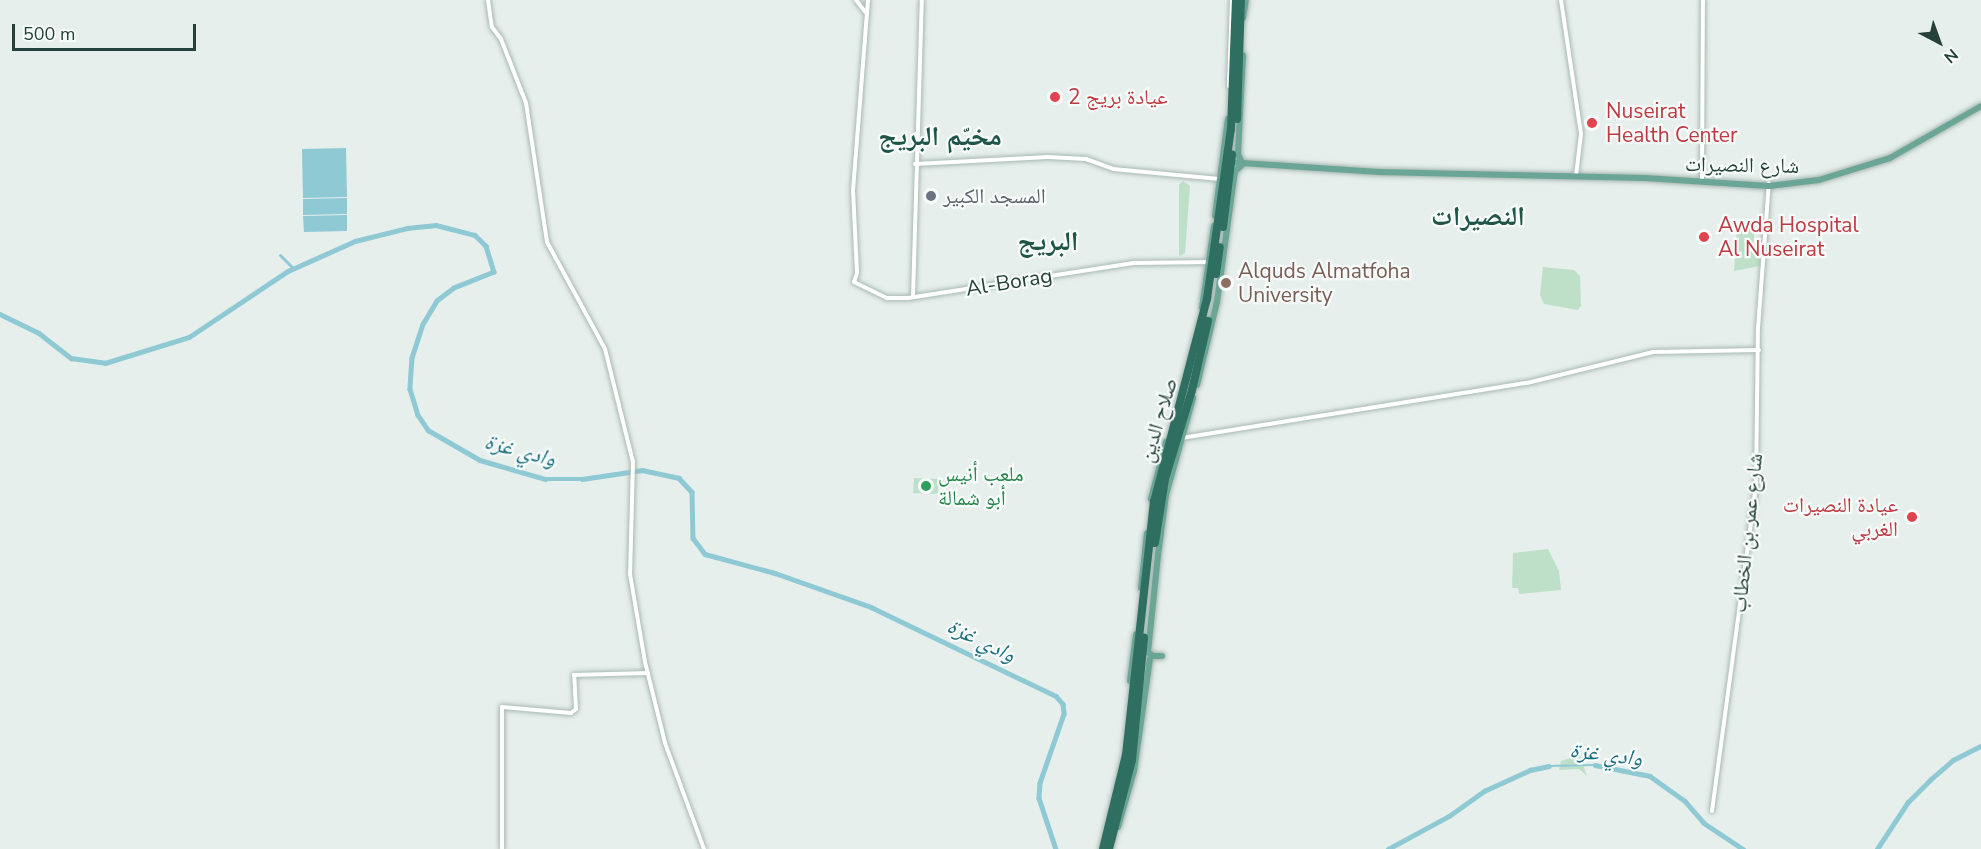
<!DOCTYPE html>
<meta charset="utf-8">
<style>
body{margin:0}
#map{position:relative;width:1981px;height:849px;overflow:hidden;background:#e6efeb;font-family:"Nunito Sans","Noto Naskh Arabic",sans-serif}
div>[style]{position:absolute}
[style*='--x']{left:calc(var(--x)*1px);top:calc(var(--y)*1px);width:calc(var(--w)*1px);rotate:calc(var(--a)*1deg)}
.green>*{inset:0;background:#bfe0c8}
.water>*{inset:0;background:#8ec9d4}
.stream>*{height:1.5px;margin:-0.75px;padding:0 0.75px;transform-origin:0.75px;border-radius:0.75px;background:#8ec9d4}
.canal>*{height:3px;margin:-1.5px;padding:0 1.5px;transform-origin:1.5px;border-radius:1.5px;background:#8ec9d4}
.river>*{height:4.5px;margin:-2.25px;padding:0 2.25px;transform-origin:2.25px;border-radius:2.25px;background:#8ec9d4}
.roads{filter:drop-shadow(0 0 2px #a8b8b2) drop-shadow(0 0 2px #a8b8b2)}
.minor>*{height:4px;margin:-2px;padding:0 2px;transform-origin:2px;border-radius:2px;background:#fff}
.major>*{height:6px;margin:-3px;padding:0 3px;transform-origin:3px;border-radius:3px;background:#6aa596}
.highway>*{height:8px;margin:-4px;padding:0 4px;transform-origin:4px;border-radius:4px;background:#2f6f62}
.dots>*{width:16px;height:16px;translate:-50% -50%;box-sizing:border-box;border:3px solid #f7fbf9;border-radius:50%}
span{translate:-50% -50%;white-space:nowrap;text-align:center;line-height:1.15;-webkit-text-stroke:4.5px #f7fbf9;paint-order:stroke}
.health-label{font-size:21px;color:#be3a42}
.left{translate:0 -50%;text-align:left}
.right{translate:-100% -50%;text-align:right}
.street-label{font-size:21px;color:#24423a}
.worship-label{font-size:21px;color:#5b616d}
.education-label{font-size:21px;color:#785e54}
.leisure-label{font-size:21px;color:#27864d}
.water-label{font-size:22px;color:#1c6f80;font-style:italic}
.district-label{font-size:27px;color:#1f5548;font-weight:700}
.north{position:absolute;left:1909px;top:12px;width:60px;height:60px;-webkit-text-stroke:4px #f7fbf9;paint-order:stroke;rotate:139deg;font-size:16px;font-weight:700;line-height:24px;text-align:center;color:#24423a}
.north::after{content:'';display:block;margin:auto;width:21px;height:27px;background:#24423a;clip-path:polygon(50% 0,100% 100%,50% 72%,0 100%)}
.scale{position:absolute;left:12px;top:24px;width:184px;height:27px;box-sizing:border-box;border:3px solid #24423a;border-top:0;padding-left:8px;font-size:18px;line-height:21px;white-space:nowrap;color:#24423a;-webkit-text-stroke:4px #f7fbf9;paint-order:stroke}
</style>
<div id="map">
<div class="green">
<i style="clip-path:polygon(1183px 181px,1190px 186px,1185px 253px,1179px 256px,1179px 185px)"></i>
<i style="clip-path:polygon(1737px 227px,1755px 228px,1753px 247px,1762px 248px,1760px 266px,1734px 271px)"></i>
<i style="clip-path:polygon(1543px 267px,1574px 270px,1580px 276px,1581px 306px,1578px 310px,1544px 304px,1540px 295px)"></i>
<i style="clip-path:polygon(914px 478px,938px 479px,938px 494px,913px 493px)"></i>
<i style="clip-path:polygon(1548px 549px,1559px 571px,1561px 590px,1519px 594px,1518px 588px,1512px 588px,1513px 553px)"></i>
<i style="clip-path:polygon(1580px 755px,1587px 776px,1579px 769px,1559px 770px,1561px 761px)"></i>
</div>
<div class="water">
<i style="clip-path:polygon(346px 148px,347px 197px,303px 198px,302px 149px)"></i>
<i style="clip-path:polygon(347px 198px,347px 214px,303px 215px,303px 199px)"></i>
<i style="clip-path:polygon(347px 215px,347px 231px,304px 232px,303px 216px)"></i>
</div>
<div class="stream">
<i style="--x:1549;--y:766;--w:46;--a:-1.2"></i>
</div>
<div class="canal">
<i style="--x:280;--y:255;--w:18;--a:45"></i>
</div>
<div class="river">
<i style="--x:0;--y:314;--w:43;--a:26"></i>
<i style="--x:39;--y:333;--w:41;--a:38"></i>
<i style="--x:71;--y:358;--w:34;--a:8"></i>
<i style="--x:105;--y:363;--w:88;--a:-17.2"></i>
<i style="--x:189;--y:337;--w:119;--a:-33.7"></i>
<i style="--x:288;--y:271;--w:73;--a:-24.1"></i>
<i style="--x:355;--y:241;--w:54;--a:-14"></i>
<i style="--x:407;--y:228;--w:29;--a:-6"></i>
<i style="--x:436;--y:225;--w:40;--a:14.4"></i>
<i style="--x:475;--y:235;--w:16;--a:45"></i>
<i style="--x:486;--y:246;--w:27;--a:73"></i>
<i style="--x:494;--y:272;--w:43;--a:158.2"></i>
<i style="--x:454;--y:288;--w:21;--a:143"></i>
<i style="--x:437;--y:301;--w:27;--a:121"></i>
<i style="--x:423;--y:324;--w:36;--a:108"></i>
<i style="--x:412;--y:358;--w:31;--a:94"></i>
<i style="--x:410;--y:389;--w:27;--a:73"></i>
<i style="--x:418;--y:415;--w:18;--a:56"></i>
<i style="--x:428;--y:430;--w:60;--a:30"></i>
<i style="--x:480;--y:460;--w:68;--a:16.3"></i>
<i style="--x:545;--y:479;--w:37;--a:0"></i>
<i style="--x:582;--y:479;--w:61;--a:-8.5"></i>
<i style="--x:642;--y:470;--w:38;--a:12"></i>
<i style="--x:679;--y:478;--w:19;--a:47"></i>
<i style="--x:692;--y:492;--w:46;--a:88.8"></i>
<i style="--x:693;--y:538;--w:20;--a:53"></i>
<i style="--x:705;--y:554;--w:73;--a:15.2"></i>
<i style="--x:775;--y:573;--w:102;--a:19.5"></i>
<i style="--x:871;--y:607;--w:205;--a:25.7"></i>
<i style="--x:1056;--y:696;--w:11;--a:49"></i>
<i style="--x:1063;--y:704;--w:10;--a:84"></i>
<i style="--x:1064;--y:714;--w:73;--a:109.2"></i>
<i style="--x:1040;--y:783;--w:15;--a:94"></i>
<i style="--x:1039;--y:798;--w:54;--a:71.6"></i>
<i style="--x:1595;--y:765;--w:56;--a:11.3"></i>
<i style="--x:1650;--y:776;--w:43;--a:35.5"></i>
<i style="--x:1685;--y:801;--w:29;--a:49"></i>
<i style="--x:1704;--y:823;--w:47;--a:33.7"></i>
<i style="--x:1388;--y:849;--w:69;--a:-28.4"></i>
<i style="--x:1449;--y:816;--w:43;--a:-35.5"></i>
<i style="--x:1484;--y:791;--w:51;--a:-24.5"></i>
<i style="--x:1530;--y:770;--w:19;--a:-12"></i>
<i style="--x:1877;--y:849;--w:56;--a:-56.6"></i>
<i style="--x:1908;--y:802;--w:31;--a:-45"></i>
<i style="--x:1930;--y:780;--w:30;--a:-41"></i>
<i style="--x:1953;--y:760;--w:31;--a:-27"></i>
</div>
<div class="roads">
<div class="minor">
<i style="--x:488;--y:0;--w:27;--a:82"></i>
<i style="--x:492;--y:27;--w:15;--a:53"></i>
<i style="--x:501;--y:39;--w:69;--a:68.7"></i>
<i style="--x:526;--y:103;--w:141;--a:81.4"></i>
<i style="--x:547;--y:242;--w:122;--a:61.5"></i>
<i style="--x:605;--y:349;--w:116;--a:76.1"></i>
<i style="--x:633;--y:462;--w:112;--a:91.5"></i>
<i style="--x:630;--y:574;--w:89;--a:80.3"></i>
<i style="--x:645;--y:662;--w:83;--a:76.1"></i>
<i style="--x:665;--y:743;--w:113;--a:69.8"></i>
<i style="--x:856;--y:0;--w:16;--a:52"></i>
<i style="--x:868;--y:0;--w:191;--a:94.5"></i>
<i style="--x:853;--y:190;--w:83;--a:87.2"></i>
<i style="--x:857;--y:273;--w:9;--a:108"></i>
<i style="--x:854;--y:282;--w:37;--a:26"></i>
<i style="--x:887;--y:298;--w:21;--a:0"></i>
<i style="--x:908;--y:298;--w:230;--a:-8.8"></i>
<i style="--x:1135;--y:263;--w:76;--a:-0.8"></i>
<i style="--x:1561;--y:0;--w:135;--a:81.5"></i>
<i style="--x:1581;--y:134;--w:42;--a:96.8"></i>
<i style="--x:1229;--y:86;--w:86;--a:-88"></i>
<i style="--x:915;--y:164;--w:133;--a:-3"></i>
<i style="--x:1048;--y:157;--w:38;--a:3"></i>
<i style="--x:1086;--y:159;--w:29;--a:20"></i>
<i style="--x:1113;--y:169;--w:107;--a:5.3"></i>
<i style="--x:1702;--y:180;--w:180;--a:-89.7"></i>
<i style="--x:913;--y:297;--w:297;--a:-88.3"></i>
<i style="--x:1182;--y:438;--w:349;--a:-9.1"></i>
<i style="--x:1527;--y:383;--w:130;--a:-13.8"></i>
<i style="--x:1653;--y:352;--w:106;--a:-1.1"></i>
<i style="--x:1712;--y:811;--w:329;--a:-82.3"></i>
<i style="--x:1756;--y:485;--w:157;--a:-89.3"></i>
<i style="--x:1758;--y:328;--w:145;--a:-85.7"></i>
<i style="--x:502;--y:849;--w:142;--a:-90"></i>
<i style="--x:502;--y:707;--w:69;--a:5"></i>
<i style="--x:571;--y:713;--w:6;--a:-39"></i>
<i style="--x:576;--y:709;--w:34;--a:-93"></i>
<i style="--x:574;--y:675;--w:74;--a:-1.5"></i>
</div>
<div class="major">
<i style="--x:1243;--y:18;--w:18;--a:-81"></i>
<i style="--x:1227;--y:162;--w:152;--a:3.8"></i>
<i style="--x:1379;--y:172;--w:266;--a:1.3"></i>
<i style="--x:1645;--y:178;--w:124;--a:3.7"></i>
<i style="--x:1769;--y:186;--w:50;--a:-6.8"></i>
<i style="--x:1819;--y:180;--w:74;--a:-17.2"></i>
<i style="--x:1890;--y:158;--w:105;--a:-29.7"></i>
<i style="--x:1242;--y:163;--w:10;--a:-114"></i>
<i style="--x:1238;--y:154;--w:99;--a:-87.1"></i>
<i style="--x:1215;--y:216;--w:98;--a:-82.4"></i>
<i style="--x:1202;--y:308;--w:83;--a:-81.7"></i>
<i style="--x:1197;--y:385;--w:85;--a:-76.5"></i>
<i style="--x:1217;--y:302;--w:132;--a:-82.2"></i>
<i style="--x:1235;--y:171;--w:8;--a:-40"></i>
<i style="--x:1151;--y:499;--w:59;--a:-75.3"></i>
<i style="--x:1141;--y:588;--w:55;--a:-83.8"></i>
<i style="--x:1162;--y:656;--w:9;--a:180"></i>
<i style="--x:1153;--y:656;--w:6;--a:-141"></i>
<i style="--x:1148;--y:652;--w:98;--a:-84.1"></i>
<i style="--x:1158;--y:555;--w:61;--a:-82.4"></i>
<i style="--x:1166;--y:495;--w:101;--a:-74.4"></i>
<i style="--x:1130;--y:681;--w:47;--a:-82.7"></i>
<i style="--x:1118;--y:827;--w:58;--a:-74.1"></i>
<i style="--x:1134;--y:771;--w:113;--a:-81.9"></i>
</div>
<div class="highway">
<i style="--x:1237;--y:119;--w:119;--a:-88.1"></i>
<i style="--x:1223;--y:227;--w:73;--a:-82.9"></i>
<i style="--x:1216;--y:274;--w:27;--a:-82"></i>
<i style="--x:1155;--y:543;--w:65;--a:-81.1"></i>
<i style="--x:1165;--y:479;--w:93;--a:-73.1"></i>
<i style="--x:1192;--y:390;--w:71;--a:-76.9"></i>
<i style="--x:1103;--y:849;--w:97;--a:-76.3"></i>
<i style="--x:1126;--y:755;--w:255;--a:-83.7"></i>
<i style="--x:1154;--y:502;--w:210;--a:-75.4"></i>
<i style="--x:1207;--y:299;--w:172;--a:-82"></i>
<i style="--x:1231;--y:129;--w:129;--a:-87.8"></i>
<i style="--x:1109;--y:849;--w:92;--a:-75.5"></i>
<i style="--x:1132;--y:760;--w:123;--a:-84.4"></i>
</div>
</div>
<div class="dots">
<i style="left:1055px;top:97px;background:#e0444e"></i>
<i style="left:1592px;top:123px;background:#e0444e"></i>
<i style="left:931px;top:196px;background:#6b7280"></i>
<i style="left:1704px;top:237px;background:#e0444e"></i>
<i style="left:1226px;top:283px;background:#8d6e63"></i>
<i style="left:926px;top:486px;background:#2e9e5b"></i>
<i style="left:1912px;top:517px;background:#e0444e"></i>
</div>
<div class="health-label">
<span class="left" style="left:1068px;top:97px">عيادة بريج 2</span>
<span class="left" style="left:1606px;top:123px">Nuseirat<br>Health Center</span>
<span class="left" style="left:1718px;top:237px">Awda Hospital<br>Al Nuseirat</span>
<span class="right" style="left:1898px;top:517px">عيادة النصيرات<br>الغربي</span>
</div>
<div class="street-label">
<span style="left:1742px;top:165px;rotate:1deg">شارع النصيرات</span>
<span style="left:1009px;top:282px;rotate:-9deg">Al-Borag</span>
<span style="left:1158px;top:420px;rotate:-73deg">صلاح الدين</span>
<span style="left:1747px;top:533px;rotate:-84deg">شارع عمر بن الخطاب</span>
</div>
<div class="worship-label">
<span class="left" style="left:943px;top:196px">المسجد الكبير</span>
</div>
<div class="education-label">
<span class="left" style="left:1238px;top:283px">Alquds Almatfoha<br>University</span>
</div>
<div class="leisure-label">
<span class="left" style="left:938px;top:486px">ملعب أنيس<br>أبو شمالة</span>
</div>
<div class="water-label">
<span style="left:520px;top:451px;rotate:15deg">وادي غزة</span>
<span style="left:981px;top:641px;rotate:26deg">وادي غزة</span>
<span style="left:1606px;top:755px;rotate:7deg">وادي غزة</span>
</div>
<div class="district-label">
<span style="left:940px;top:137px">مخيّم البريج</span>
<span style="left:1478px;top:217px">النصيرات</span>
<span style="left:1048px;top:242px">البريج</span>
</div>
<div class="north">N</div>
<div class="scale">500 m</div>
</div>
